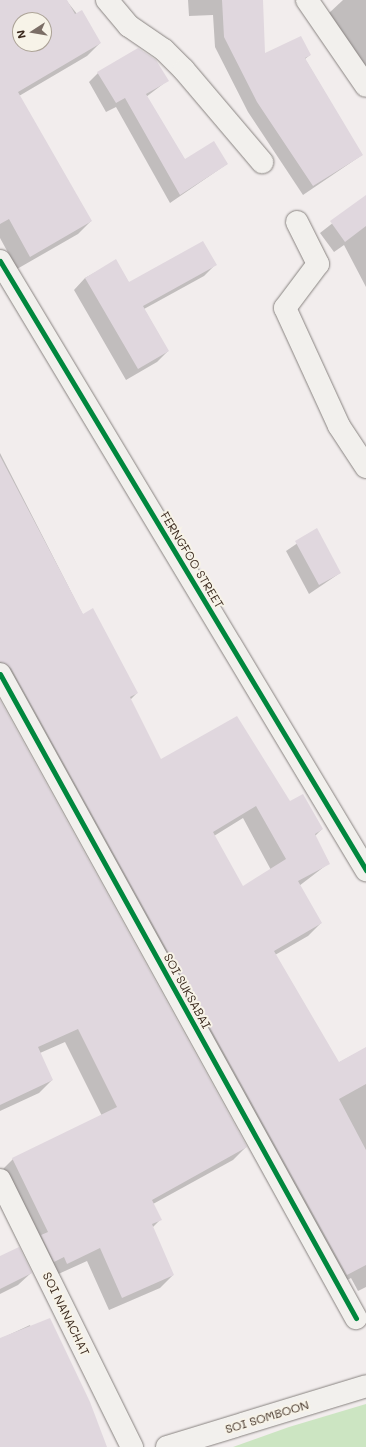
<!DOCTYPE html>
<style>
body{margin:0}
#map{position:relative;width:366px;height:1447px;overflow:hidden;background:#f2eded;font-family:Mali,sans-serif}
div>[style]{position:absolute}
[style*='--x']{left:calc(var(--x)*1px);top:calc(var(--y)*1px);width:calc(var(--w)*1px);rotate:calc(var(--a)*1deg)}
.green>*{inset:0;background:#cce5c2}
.shadow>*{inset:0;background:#0003}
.building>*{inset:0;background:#e0d7de}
.roads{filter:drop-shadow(0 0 1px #888380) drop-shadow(0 0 1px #888380)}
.minor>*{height:22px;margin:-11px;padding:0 11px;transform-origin:11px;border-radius:11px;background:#f2f0ed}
.cycleway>*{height:5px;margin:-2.5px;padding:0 2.5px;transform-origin:2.5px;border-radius:2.5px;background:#00873e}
span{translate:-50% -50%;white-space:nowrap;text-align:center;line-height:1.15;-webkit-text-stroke:4px #f7f3e8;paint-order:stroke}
.street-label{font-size:12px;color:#3b2a1e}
.north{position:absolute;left:12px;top:12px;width:40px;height:40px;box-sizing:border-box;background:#f7f3e8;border:1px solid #aca397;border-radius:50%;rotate:258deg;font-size:11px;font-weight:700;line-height:16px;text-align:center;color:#3b2a1e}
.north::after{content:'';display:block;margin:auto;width:14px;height:18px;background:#7b6e66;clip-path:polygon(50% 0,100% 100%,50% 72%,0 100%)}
</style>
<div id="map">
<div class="green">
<i style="clip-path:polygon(366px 1404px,366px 1447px,233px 1447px,289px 1427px)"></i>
</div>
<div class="shadow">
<i style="clip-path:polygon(evenodd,0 0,66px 0,100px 43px,87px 56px,19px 96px,91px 221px,78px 234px,17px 269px,0 238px,0 0,20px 20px,44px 20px,44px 44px,20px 44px,20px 20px)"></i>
<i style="clip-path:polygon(188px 0,262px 0,264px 55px,310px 55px,305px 59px,362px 155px,303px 195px,248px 112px,215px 47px,213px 15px,189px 16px)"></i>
<i style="clip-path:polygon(343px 0,366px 0,366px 75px,328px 14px)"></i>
<i style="clip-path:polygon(98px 73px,167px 81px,146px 97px,185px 160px,227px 164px,170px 203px,116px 107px,106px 112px,89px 82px)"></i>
<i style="clip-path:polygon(366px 197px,366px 287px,344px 245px,334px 252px,320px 233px)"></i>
<i style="clip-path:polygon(116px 261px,129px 283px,215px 265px,204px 276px,144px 309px,168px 351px,157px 362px,126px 380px,74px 290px,85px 278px)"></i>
<i style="clip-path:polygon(evenodd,0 453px,83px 615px,137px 693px,130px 700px,161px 761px,289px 802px,322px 829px,315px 836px,329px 863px,299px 886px,321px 923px,308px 936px,275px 955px,338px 1063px,366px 1048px,366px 1287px,358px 1291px,351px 1278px,333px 1287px,0 684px,0 453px,243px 818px,271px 870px,243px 888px,214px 836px,243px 818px)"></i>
<i style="clip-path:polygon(317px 530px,340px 573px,309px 594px,286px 551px)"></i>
<i style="clip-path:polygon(0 702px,246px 1147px,233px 1160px,153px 1204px,160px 1220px,152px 1228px,173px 1275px,160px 1288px,109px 1310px,87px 1261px,54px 1276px,0 1172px,13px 1159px,102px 1116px,65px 1042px,40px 1053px,52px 1080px,39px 1093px,0 1111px)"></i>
<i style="clip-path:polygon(0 1257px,31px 1273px,18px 1285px,0 1294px)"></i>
<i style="clip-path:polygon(30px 1325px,31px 1328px,105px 1447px,0 1447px,0 1339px)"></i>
</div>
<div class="building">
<i style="clip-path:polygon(evenodd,0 0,67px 0,75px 14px,82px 10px,101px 43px,18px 92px,92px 221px,30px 257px,9px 219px,0 224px,0 0,20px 20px,44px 20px,44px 44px,20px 44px,20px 20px)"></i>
<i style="clip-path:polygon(222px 0,263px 0,265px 53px,301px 36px,311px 55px,305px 58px,363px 155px,313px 186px,257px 102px,224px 37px)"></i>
<i style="clip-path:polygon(138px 48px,156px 60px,169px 81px,146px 94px,185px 159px,214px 141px,228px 164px,180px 195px,125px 98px,116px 103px,97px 72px)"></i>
<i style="clip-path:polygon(366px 195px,366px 226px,345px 242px,330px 221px)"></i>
<i style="clip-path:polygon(203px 241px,217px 265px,143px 306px,169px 351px,138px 369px,85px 278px,116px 259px,129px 282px)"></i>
<i style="clip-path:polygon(evenodd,0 456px,83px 614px,93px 608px,138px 693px,130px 697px,161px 759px,237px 716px,290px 801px,303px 794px,323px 829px,315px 834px,330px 864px,298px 881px,322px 923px,274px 951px,339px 1062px,366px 1047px,366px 1084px,339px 1099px,366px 1150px,366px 1265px,347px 1275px,11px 668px,0 662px,0 456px,256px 806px,286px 859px,243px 886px,213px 832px,256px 806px)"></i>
<i style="clip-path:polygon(317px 528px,341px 573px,319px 585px,295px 541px)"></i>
<i style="clip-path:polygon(0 700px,247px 1147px,152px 1200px,162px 1220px,152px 1224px,174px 1275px,122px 1298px,100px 1248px,67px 1264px,64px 1257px,54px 1262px,41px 1235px,48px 1232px,12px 1158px,117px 1107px,78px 1029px,38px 1047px,53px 1080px,0 1105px)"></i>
<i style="clip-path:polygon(19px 1247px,32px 1273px,0 1289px,0 1256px)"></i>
<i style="clip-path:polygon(50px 1318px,90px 1402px,107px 1447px,0 1447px,0 1338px)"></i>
</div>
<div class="roads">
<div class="minor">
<i style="--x:107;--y:0;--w:34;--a:50"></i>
<i style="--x:129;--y:26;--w:42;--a:34.4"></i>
<i style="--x:164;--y:50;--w:28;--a:45"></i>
<i style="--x:184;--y:70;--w:121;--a:49.7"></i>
<i style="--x:307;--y:0;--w:104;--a:55.5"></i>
<i style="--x:297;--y:222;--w:47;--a:63.4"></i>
<i style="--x:318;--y:264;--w:55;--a:126.9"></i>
<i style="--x:285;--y:308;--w:130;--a:65.4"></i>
<i style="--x:339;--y:426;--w:49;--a:56.6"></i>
<i style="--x:0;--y:261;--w:711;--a:58.99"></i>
<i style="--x:0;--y:674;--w:736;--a:61.07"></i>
<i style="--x:0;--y:1180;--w:298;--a:63.7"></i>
<i style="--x:167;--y:1447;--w:208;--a:-17"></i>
</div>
</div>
<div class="cycleway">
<i style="--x:0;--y:261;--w:711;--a:58.99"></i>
<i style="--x:0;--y:674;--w:736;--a:61.07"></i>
</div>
<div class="street-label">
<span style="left:192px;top:560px;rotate:59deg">FERNGFOO STREET</span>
<span style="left:187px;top:991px;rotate:61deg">SOI SUKSABAI</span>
<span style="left:66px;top:1314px;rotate:64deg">SOI NANACHAT</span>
<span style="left:267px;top:1417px;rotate:-17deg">SOI SOMBOON</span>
</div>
<div class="north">N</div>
</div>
